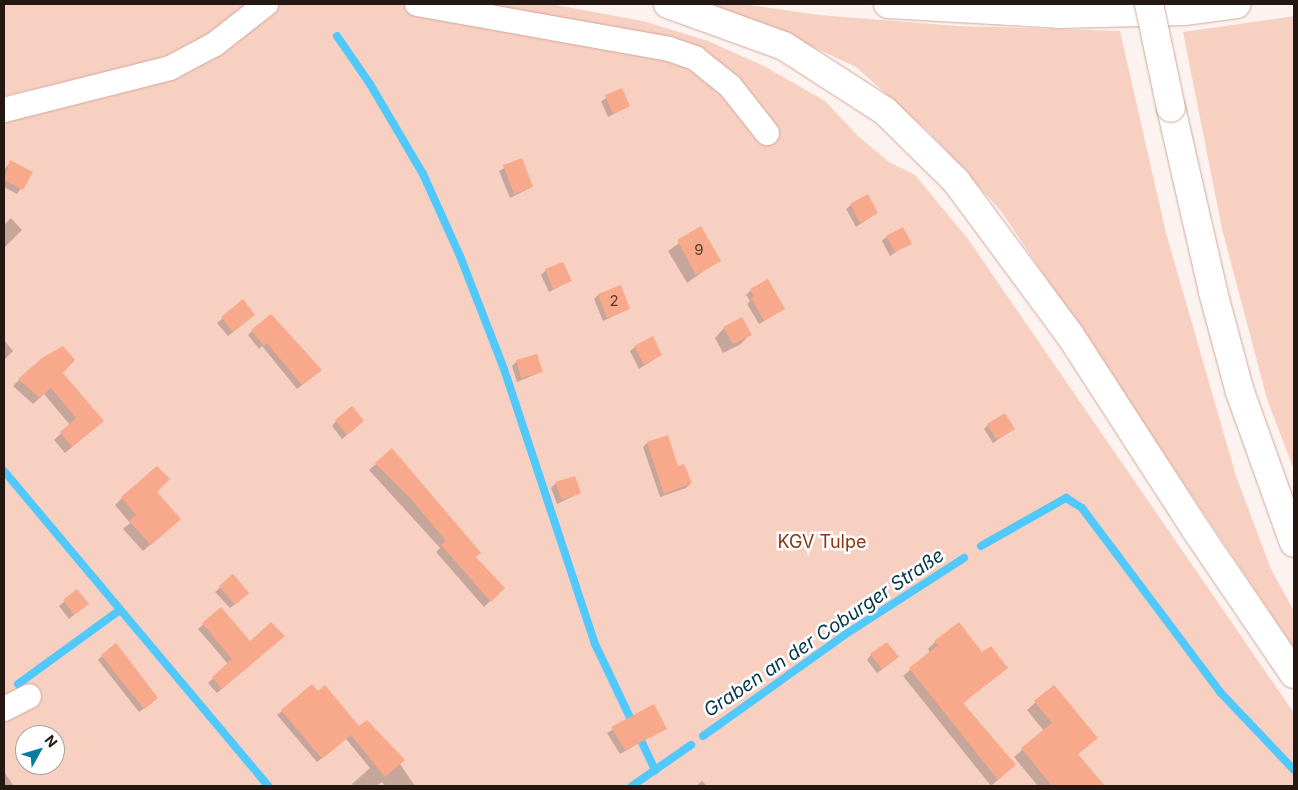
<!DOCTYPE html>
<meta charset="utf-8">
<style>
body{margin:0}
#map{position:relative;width:1298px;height:790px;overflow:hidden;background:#fcf3f0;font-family:Inter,sans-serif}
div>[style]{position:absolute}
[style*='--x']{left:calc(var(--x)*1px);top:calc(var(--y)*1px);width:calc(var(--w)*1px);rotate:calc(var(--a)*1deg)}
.green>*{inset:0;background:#f8d0c2}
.shadow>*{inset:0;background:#0003}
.stream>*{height:8px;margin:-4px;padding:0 4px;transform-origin:4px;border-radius:4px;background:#51c9fd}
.building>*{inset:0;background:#f8a88b}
.roads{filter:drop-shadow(0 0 1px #d0a99b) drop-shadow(0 0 1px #d0a99b)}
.minor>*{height:24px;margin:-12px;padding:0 12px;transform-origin:12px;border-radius:12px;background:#fff}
.highway>*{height:28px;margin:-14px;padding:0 14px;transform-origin:14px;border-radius:14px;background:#fff}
.bridges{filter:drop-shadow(0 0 1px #d0a99b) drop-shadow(0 0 1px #d0a99b)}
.highway-bridge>*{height:28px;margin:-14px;padding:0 14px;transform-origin:14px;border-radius:14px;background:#fff}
span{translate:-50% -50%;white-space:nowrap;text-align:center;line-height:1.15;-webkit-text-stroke:5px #fff;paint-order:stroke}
.number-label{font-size:15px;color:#5a3b30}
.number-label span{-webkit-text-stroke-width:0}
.park-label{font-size:18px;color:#8b350e}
.water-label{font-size:19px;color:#00374b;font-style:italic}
.frame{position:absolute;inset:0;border:5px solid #251712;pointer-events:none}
.north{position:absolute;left:15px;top:725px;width:50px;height:50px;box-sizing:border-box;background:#fff;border:1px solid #a8a2a0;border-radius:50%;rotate:51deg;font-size:14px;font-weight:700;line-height:20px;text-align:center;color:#251712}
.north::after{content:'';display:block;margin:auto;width:18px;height:22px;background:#067ca4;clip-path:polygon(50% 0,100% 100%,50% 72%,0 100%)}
</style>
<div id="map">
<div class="green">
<i style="clip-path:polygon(evenodd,4px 4px,550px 4px,643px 21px,708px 41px,764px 66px,825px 101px,859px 137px,889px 162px,915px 175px,968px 239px,1294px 713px,1294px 786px,4px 786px,4px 118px,161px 61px,4px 96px,4px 4px,25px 735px,55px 735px,55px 765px,25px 765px,25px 735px)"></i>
<i style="clip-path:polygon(700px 4px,743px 4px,819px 15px,958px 26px,1120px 31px,1166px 233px,1236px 476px,1271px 569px,1294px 611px,1294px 648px,1001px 211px,930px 133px,856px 67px,774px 29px)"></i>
<i style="clip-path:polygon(1294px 16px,1294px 470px,1267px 399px,1222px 229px,1183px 32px)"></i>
</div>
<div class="shadow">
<i style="clip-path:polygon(622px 90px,629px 106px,608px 117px,601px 101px)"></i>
<i style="clip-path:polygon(521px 159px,532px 187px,510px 198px,499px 171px)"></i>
<i style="clip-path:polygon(11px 161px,31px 172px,17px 194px,4px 187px,4px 170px)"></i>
<i style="clip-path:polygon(851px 205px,877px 213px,856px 227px,846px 209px)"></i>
<i style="clip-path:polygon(11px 218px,22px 230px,4px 248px,4px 225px)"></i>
<i style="clip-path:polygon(700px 228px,719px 260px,687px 283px,668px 251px)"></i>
<i style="clip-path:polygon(886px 237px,910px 243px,890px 256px,882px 241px)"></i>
<i style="clip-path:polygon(546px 270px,570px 281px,549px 292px,541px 275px)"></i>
<i style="clip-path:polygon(751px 290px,783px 309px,759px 324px,747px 304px,750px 301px,746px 295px)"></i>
<i style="clip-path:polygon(598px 295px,629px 309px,603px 321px,594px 299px)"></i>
<i style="clip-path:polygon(243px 301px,249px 319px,228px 336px,217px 323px)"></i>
<i style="clip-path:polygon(724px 328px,750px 334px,741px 344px,723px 353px,715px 338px)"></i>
<i style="clip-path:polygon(252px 331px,316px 374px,297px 389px,262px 346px,259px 349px,248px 335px)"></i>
<i style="clip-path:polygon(4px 340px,13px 351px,4px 360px)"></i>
<i style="clip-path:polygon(635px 347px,661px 355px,639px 369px,630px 351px)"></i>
<i style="clip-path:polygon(517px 361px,541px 372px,517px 382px,512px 366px)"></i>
<i style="clip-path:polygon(61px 373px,96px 427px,65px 453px,54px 440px,70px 425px,44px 394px,33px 404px,13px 386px,19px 380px)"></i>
<i style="clip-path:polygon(336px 421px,358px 426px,342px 439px,332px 426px)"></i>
<i style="clip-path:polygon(988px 425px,1013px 429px,993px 443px,984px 429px)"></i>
<i style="clip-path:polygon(647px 443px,677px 468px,691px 483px,686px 488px,660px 497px,643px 447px)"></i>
<i style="clip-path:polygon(392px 450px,475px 557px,504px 588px,484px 607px,436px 552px,440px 548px,369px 470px)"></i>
<i style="clip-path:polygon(556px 483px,580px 493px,557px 504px,551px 488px)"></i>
<i style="clip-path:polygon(155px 492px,172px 526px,143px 551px,123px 529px,130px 523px,115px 505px,122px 498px)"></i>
<i style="clip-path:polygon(233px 576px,243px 598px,230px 608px,215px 592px)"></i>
<i style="clip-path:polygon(77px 591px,87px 604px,69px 619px,59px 606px)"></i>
<i style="clip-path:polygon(221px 609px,250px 643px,279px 640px,217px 693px,208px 683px,228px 664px,198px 629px)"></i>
<i style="clip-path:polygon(935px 642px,982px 654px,1006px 668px,962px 704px,1015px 765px,991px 786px,903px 676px,930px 653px,928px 649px)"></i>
<i style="clip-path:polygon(871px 655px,893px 661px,877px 673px,867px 660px)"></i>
<i style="clip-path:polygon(102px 656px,152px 703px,139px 712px,98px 660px)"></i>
<i style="clip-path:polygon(1054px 686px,1088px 746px,1077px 755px,1098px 780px,1091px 786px,1038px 786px,1014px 757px,1044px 731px,1027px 710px)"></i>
<i style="clip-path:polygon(653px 706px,665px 728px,620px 754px,607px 733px)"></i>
<i style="clip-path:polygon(282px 711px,359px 728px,383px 742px,386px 740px,403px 760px,400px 764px,415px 786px,385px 786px,382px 782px,376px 786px,354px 786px,352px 784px,370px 768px,346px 739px,317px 762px,277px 715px)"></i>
<i style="clip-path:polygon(4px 772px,13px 785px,12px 786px,4px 786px)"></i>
<i style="clip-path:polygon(702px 781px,707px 786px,696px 786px)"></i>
</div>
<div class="stream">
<i style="--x:337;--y:36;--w:58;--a:55.5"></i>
<i style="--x:370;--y:84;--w:104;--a:59.5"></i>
<i style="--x:423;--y:174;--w:90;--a:65.7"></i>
<i style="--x:460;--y:256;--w:121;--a:68.7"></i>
<i style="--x:504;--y:369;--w:290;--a:71.7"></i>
<i style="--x:595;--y:644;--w:140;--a:64.5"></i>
<i style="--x:4;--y:471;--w:411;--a:50"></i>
<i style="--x:981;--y:546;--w:98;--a:-29.5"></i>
<i style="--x:1066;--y:498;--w:19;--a:32"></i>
<i style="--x:1082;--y:508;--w:230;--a:53.1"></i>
<i style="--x:1220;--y:692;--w:108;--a:46.5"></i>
<i style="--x:18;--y:684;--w:126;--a:-36"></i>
<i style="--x:703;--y:736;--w:179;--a:-35.5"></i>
<i style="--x:849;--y:632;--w:137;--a:-32.8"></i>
<i style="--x:632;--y:786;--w:72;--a:-34.8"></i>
</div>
<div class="building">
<i style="clip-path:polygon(622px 88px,630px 106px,613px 114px,605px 95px)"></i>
<i style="clip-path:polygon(522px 158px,533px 187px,514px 194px,503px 165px)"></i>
<i style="clip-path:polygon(10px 160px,33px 172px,23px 190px,4px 180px)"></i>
<i style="clip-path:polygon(868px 194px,878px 213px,860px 223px,850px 204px)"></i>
<i style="clip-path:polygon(701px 226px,721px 261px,696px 275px,677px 240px)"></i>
<i style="clip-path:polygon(903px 227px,912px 244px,895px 252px,886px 236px)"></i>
<i style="clip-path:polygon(563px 262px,572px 281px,553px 289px,545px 269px)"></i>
<i style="clip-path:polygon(768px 279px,785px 309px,764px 321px,751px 298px,754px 297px,750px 289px)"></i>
<i style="clip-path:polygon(621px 285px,630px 309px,607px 318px,598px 294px)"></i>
<i style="clip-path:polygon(243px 299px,255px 315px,233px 332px,221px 317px)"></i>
<i style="clip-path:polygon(271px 314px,322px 370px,302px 385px,267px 343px,264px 346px,251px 330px)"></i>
<i style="clip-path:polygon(742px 317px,752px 335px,733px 344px,723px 327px)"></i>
<i style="clip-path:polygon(653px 336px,662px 355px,644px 365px,634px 346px)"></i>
<i style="clip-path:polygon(63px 346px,75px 360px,63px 373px,104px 421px,72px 447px,60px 432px,76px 418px,51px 388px,40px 398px,18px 379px,42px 358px)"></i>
<i style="clip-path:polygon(537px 354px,543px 372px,521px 378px,516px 360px)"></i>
<i style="clip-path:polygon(352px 406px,364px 421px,347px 435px,335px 420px)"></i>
<i style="clip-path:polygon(1005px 413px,1015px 429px,997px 440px,987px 424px)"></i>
<i style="clip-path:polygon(668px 435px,678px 466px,684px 464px,692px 483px,664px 494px,647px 442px)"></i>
<i style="clip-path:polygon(392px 448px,481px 553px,476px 557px,505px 588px,491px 602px,441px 545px,446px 541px,412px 500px,375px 463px)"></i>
<i style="clip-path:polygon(157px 466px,170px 479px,157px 492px,181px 519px,151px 545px,129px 521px,136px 515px,121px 497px)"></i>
<i style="clip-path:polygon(575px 476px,581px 493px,562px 500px,555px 482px)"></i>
<i style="clip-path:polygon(233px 574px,249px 593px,235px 605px,219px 586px)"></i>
<i style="clip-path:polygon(77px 589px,89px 604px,74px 615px,63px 600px)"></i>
<i style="clip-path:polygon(221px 607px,250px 641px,271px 622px,285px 636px,222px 689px,212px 677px,232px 659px,202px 623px)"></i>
<i style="clip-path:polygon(959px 622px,982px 652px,991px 646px,1008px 668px,963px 703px,1016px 765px,998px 780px,909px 668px,938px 645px,934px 641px)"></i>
<i style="clip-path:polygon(887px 642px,899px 657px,882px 669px,870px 654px)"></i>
<i style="clip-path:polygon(116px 643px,158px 698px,144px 709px,101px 655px)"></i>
<i style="clip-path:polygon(312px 684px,318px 691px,325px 685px,359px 726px,367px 720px,405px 760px,385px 777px,351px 735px,322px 759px,281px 710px)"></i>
<i style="clip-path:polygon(1054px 685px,1098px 738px,1078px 754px,1105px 786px,1052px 786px,1021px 748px,1052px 723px,1034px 701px)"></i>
<i style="clip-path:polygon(654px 704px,667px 729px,625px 750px,611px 727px)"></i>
</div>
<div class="roads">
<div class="minor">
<i style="--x:417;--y:4;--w:256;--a:10.1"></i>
<i style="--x:669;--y:49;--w:28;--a:19"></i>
<i style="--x:695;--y:58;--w:45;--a:38.7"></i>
<i style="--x:730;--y:86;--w:60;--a:51.8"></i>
<i style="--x:4;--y:110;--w:171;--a:-14.2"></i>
<i style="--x:170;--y:68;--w:51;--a:-28.1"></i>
<i style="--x:215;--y:44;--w:65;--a:-38.1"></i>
<i style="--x:4;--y:709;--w:28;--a:-27"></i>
</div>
<div class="highway">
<i style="--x:668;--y:4;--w:123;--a:19.9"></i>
<i style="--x:784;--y:46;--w:120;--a:32.8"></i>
<i style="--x:885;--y:111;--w:100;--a:44.6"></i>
<i style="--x:956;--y:181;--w:192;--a:53.5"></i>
<i style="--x:1070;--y:335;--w:232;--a:57.1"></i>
<i style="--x:1196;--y:530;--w:174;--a:55.8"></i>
<i style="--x:888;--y:4;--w:171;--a:3.3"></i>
<i style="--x:1059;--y:14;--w:125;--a:-1.4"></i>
<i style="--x:1184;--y:11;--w:53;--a:-7.5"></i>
<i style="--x:1171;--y:108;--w:189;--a:77.1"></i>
<i style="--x:1213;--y:292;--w:104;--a:74.9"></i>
<i style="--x:1240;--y:392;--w:160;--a:70.3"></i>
</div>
</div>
<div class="bridges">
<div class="highway-bridge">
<i style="--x:1149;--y:4;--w:106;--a:78.1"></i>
</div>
</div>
<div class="number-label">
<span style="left:699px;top:250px">9</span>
<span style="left:614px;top:301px">2</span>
</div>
<div class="park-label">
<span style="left:822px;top:542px">KGV Tulpe</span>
</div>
<div class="water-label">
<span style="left:824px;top:633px;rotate:-34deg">Graben an der Coburger Straße</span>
</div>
<div class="frame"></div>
<div class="north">N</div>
</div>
